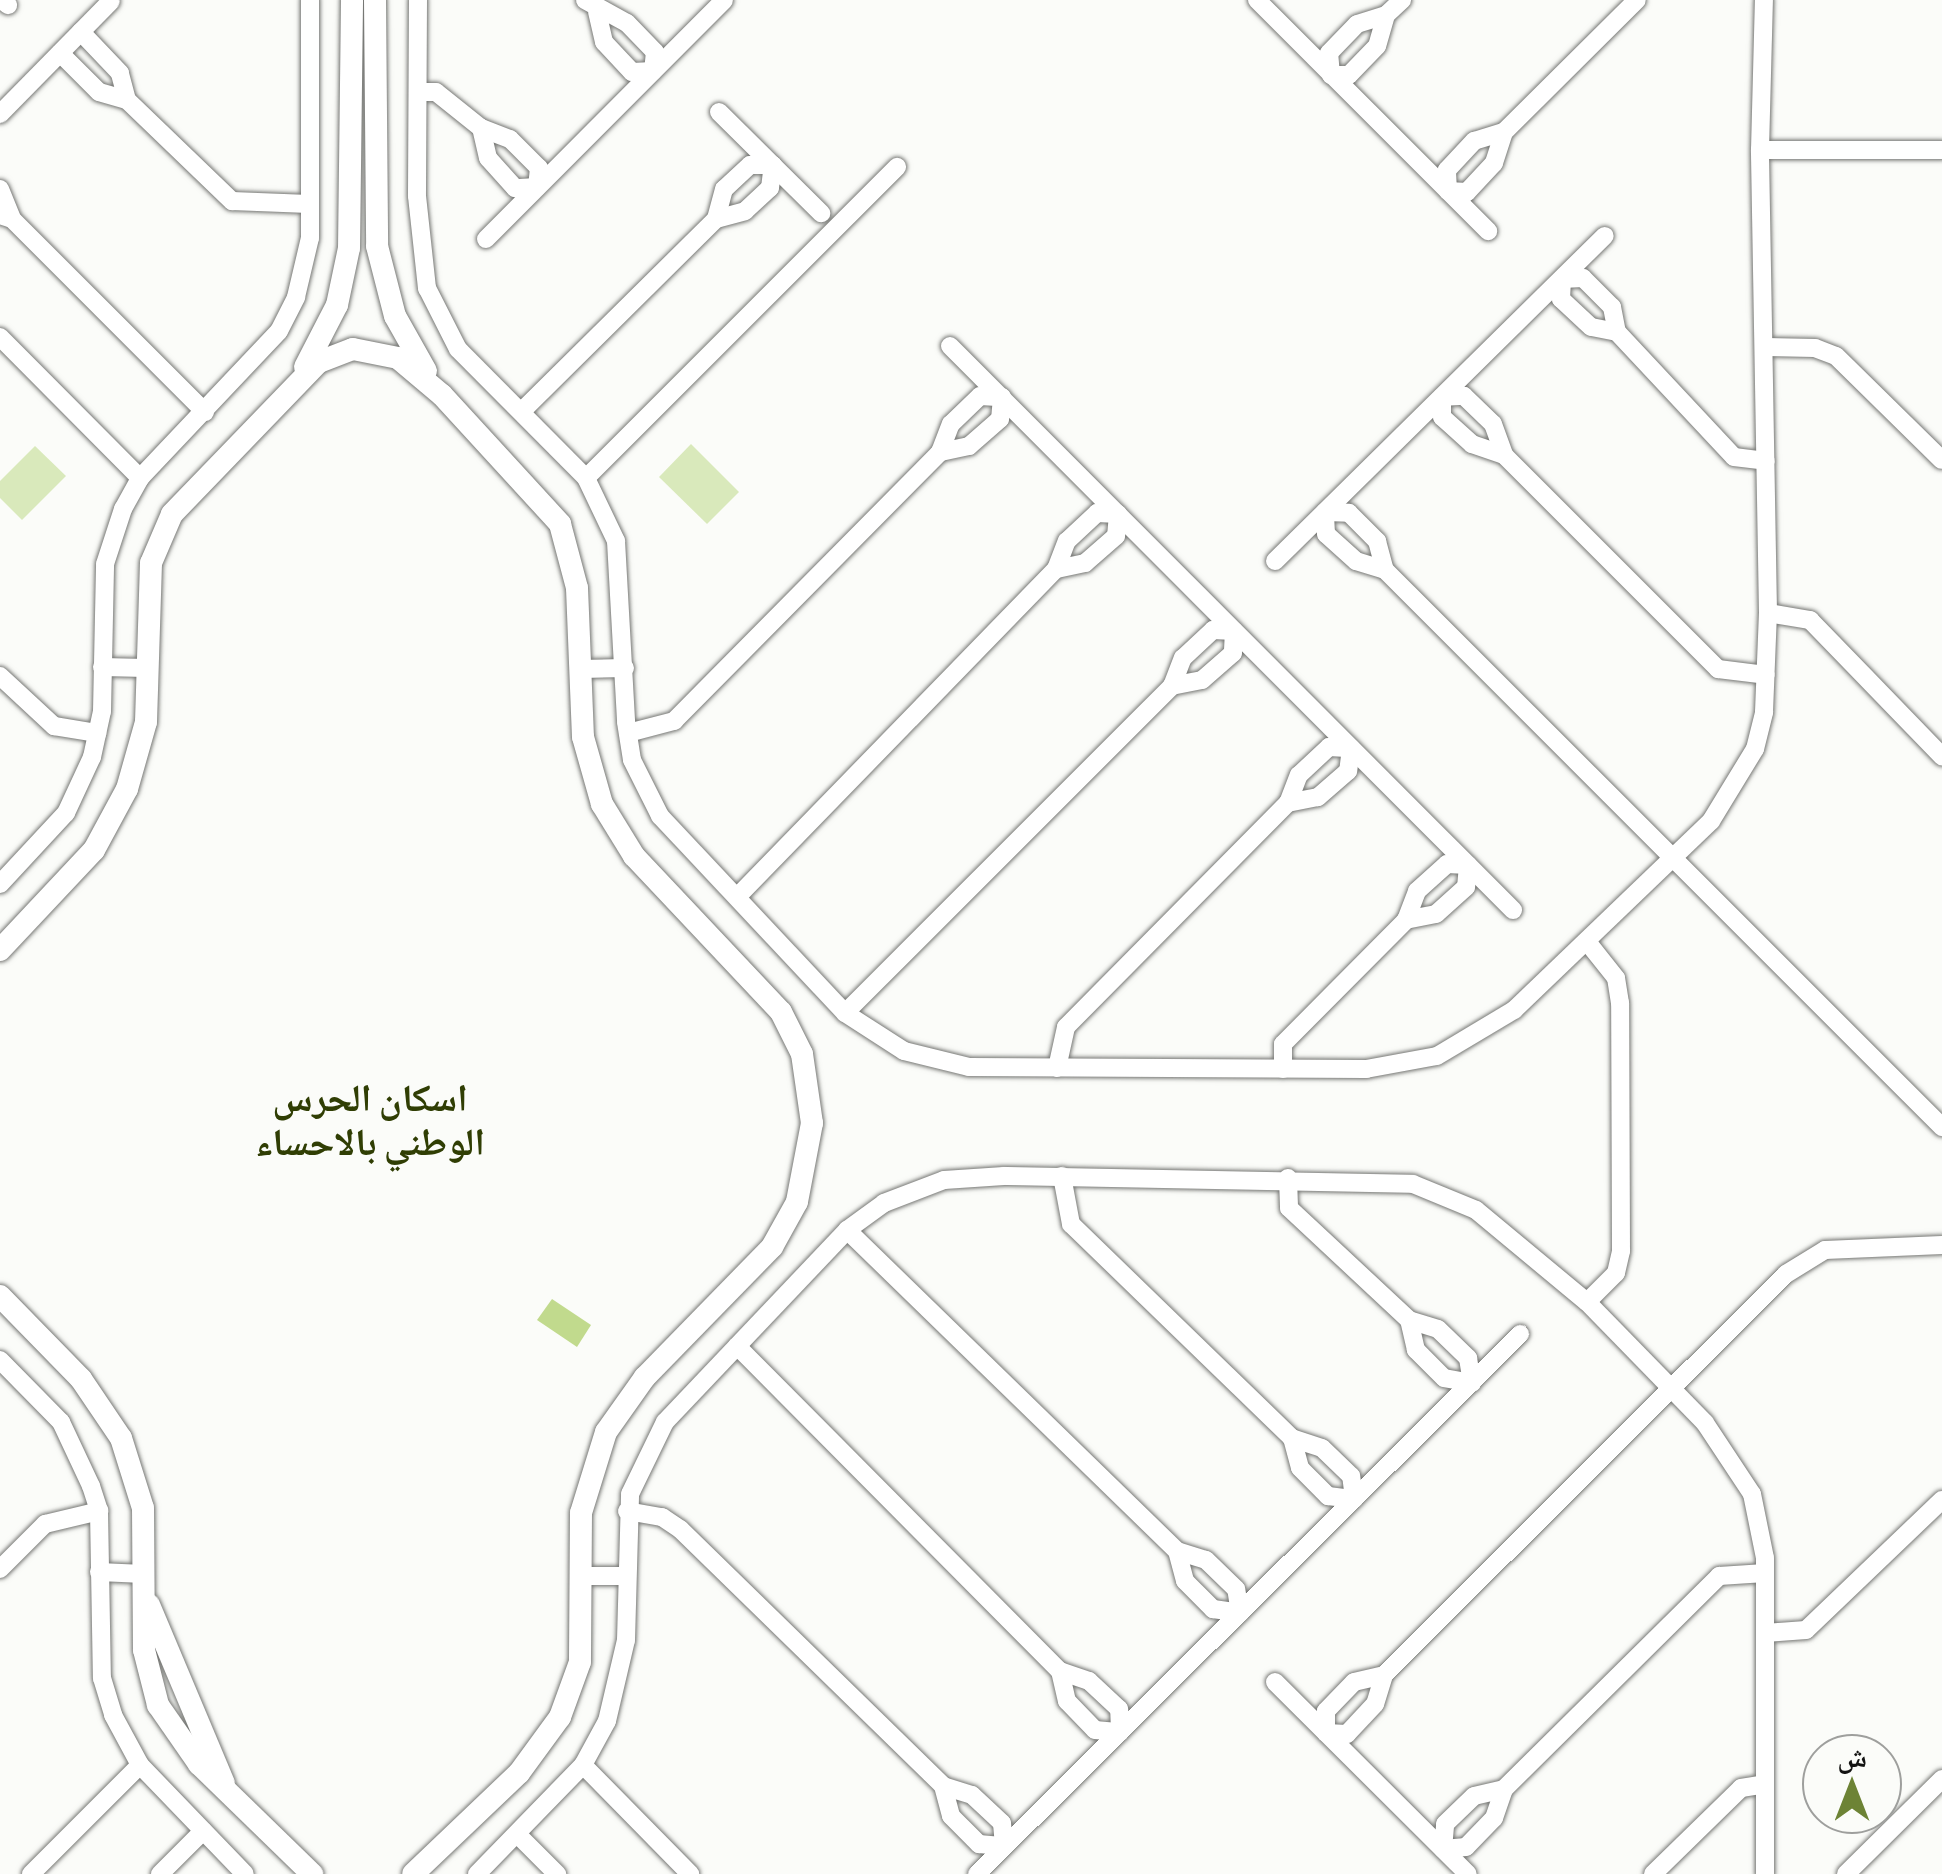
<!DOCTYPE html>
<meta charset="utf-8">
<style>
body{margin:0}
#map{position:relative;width:1942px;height:1874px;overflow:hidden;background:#fbfcf9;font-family:Commissioner,"Noto Naskh Arabic",sans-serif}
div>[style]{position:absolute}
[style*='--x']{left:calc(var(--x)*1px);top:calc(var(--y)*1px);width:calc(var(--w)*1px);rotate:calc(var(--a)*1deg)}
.green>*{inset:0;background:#d9e9bb}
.water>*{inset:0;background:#c1da8d}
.roads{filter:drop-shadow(0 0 2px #767774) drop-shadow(0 0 2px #767774)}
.minor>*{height:18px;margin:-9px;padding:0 9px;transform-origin:9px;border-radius:9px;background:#fff}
.major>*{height:22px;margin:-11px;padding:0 11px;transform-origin:11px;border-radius:11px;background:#fff}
span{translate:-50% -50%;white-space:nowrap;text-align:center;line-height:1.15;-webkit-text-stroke:8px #fbfcf9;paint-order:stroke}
.neighbourhood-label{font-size:38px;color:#303e04;font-weight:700}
.north{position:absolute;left:1802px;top:1734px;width:100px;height:100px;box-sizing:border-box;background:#fbfcf9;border:2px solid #9e9f9d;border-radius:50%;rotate:0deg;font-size:28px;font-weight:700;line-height:40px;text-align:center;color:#131312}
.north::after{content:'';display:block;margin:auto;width:35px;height:45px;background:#6d8335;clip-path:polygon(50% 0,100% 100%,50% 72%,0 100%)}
</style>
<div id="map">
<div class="green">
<i style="clip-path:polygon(691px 444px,739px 492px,707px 524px,659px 477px)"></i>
<i style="clip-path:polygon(35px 446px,66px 476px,22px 520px,0 498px,0 481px)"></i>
</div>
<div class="water">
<i style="clip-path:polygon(552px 1299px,591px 1325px,577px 1347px,537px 1320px)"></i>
</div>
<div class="roads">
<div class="minor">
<i style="--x:2;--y:0;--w:8;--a:40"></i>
<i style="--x:418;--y:0;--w:196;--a:90.3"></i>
<i style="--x:417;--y:196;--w:93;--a:83.8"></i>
<i style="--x:427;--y:288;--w:68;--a:63.1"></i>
<i style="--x:458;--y:349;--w:182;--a:45.2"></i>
<i style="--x:586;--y:478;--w:70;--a:64.5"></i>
<i style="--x:616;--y:541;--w:181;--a:86.8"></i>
<i style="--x:626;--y:722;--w:38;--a:81"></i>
<i style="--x:632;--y:760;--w:63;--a:63.4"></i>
<i style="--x:660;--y:816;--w:270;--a:46.8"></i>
<i style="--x:845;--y:1013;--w:70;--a:32.8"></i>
<i style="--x:904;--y:1051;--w:67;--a:13.8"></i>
<i style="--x:969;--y:1067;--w:397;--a:0.3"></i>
<i style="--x:1366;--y:1069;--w:72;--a:-10.4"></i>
<i style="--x:1437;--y:1056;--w:90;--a:-30.9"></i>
<i style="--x:1514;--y:1010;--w:273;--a:-43.8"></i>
<i style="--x:1711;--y:821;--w:84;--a:-58.6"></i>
<i style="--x:1755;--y:749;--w:38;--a:-76"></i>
<i style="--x:1764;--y:712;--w:99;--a:-87.7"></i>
<i style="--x:1768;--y:613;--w:463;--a:-91"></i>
<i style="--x:1760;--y:150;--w:150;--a:-88.5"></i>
<i style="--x:585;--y:0;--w:48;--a:28.7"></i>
<i style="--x:627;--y:23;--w:40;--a:46"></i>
<i style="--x:655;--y:52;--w:19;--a:96"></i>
<i style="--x:653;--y:71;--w:21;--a:177"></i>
<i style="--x:632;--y:72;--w:41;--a:-133"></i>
<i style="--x:604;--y:42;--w:31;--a:-103"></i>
<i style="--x:1257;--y:0;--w:327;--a:45"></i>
<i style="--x:1386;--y:15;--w:32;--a:106"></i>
<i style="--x:1377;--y:46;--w:40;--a:134"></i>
<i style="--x:1349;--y:75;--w:18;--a:180"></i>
<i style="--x:1331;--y:75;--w:22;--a:-95"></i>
<i style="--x:1329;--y:53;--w:40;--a:-46"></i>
<i style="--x:1357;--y:24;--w:30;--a:-17"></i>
<i style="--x:1386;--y:15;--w:22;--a:-43"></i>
<i style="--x:60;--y:53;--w:55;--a:45"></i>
<i style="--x:99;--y:92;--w:29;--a:16"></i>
<i style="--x:127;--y:100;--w:28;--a:-105"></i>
<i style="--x:120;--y:73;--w:57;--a:-133.6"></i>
<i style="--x:419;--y:92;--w:17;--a:0"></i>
<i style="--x:436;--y:92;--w:58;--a:38.7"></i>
<i style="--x:481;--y:128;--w:31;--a:21"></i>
<i style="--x:510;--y:139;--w:41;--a:45"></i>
<i style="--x:539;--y:168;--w:19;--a:96"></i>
<i style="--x:537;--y:187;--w:22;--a:177"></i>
<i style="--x:515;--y:188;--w:40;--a:-132"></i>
<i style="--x:488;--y:158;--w:31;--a:-103"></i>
<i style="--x:127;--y:100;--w:146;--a:43.9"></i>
<i style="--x:232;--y:201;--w:77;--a:2.2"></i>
<i style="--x:719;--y:112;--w:144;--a:44.7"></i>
<i style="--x:0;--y:114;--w:158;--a:-45.5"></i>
<i style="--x:1504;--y:132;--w:33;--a:108"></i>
<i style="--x:1494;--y:163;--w:40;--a:133"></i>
<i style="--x:1467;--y:192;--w:19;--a:-177"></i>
<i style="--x:1448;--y:191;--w:21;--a:-93"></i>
<i style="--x:1447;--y:170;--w:40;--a:-47"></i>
<i style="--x:1474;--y:141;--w:31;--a:-17"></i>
<i style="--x:1504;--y:132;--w:187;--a:-44.8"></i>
<i style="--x:1760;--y:150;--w:182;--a:0"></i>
<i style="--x:0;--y:189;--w:32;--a:68"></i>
<i style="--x:12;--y:219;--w:13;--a:-162"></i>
<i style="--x:12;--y:219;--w:273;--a:45"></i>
<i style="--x:486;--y:239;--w:337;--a:-45.1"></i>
<i style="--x:1617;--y:332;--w:26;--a:-169"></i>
<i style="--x:1591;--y:327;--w:41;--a:-137"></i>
<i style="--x:1561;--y:299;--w:20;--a:-87"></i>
<i style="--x:1562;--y:279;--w:21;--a:-3"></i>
<i style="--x:1583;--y:278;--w:41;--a:45"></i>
<i style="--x:1612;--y:307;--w:25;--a:79"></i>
<i style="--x:1617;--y:332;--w:171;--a:46.9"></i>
<i style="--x:1734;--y:457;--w:32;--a:7"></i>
<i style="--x:0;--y:337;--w:199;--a:45.2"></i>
<i style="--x:950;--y:346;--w:797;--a:45.05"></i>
<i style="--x:1766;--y:347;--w:49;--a:1.2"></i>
<i style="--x:1815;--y:348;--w:22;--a:21"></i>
<i style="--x:1836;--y:356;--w:148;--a:44.5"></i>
<i style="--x:523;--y:410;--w:272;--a:-44.7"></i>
<i style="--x:716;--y:219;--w:30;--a:-15"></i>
<i style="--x:745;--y:211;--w:34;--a:-43"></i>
<i style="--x:770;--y:188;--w:23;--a:-83"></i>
<i style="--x:773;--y:165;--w:23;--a:180"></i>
<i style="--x:750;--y:165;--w:35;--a:137"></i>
<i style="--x:724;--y:189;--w:31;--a:105"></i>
<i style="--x:1504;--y:455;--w:34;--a:-161"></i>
<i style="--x:1472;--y:444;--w:40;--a:-138"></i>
<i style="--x:1442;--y:417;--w:20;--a:-90"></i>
<i style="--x:1442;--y:397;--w:22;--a:-3"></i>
<i style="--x:1464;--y:396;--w:40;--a:44"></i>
<i style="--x:1493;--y:424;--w:33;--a:70"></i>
<i style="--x:1504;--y:455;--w:303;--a:45"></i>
<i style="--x:1718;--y:669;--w:48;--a:7.1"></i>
<i style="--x:586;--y:478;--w:440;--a:-45"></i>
<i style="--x:1275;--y:561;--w:463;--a:-44.6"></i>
<i style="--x:1385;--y:570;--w:30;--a:-163"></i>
<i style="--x:1356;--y:561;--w:40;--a:-138"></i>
<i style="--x:1326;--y:534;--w:22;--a:-93"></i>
<i style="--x:1325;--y:512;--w:24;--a:2"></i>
<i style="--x:1349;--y:513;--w:40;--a:45"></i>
<i style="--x:1377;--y:541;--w:30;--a:75"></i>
<i style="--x:1385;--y:570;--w:788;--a:45"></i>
<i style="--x:1768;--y:613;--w:43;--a:9.5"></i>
<i style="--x:1810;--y:620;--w:190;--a:45.9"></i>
<i style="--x:102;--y:667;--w:44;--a:1.3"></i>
<i style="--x:580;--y:669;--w:45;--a:-1.3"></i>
<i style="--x:0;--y:676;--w:74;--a:42.8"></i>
<i style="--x:54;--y:726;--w:44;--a:9.2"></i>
<i style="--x:628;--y:733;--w:48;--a:-14.6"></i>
<i style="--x:674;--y:721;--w:378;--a:-45.3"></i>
<i style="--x:940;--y:452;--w:30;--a:-69"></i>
<i style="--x:951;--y:424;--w:40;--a:-44"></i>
<i style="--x:980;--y:396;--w:22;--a:3"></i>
<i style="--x:1002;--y:397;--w:22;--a:95"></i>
<i style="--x:1000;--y:419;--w:41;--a:138.9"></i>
<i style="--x:969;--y:446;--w:30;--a:168"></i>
<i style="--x:0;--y:884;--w:97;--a:-47.1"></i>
<i style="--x:66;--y:813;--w:62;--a:-65.1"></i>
<i style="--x:92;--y:757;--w:47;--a:-77.7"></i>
<i style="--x:102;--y:711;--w:147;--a:-88.8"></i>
<i style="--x:105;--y:564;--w:58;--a:-71.9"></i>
<i style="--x:123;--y:509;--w:35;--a:-61"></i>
<i style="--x:140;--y:478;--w:202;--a:-46.6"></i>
<i style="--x:279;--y:331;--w:38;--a:-63"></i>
<i style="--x:296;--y:297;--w:61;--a:-76.7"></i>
<i style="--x:310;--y:238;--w:238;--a:-90"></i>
<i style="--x:738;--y:896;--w:456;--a:-45.8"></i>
<i style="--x:1056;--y:569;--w:30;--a:-69"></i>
<i style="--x:1067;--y:541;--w:41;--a:-43"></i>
<i style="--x:1097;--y:513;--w:21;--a:3"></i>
<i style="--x:1118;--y:514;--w:22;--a:95"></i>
<i style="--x:1116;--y:536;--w:41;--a:138.9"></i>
<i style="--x:1085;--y:563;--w:30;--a:168"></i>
<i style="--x:845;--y:1013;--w:462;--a:-45"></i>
<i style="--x:1172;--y:686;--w:30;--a:-69"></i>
<i style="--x:1183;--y:658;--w:41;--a:-43"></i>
<i style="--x:1213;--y:630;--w:21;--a:3"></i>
<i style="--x:1234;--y:631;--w:22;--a:93"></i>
<i style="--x:1233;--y:653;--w:41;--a:138.9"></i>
<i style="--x:1202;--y:680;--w:31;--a:169"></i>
<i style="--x:1057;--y:1068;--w:42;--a:-77.6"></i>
<i style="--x:1066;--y:1027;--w:315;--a:-45.3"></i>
<i style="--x:1288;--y:803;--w:30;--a:-69"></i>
<i style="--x:1299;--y:775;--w:41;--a:-43"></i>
<i style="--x:1329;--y:747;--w:22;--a:3"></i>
<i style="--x:1351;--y:748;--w:23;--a:97"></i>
<i style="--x:1348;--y:771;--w:40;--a:139"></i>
<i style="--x:1318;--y:797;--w:31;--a:169"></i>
<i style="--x:1283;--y:1069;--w:25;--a:-90"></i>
<i style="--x:1283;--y:1044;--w:175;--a:-45.2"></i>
<i style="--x:1406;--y:920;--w:31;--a:-69"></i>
<i style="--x:1417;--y:891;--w:40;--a:-42"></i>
<i style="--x:1447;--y:864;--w:21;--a:3"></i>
<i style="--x:1468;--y:865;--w:22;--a:95"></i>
<i style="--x:1466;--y:887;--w:40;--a:138"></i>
<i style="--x:1436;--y:914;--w:31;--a:169"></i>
<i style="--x:1062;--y:1176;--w:49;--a:79.4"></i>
<i style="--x:1071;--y:1224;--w:308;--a:44.1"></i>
<i style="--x:1292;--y:1438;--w:31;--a:75"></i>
<i style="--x:1300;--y:1468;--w:40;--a:45"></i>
<i style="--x:1328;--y:1496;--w:26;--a:7"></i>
<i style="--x:1354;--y:1499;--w:23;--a:-97"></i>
<i style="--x:1351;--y:1476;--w:40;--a:-136"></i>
<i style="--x:1322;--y:1448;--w:32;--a:-162"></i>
<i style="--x:1288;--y:1178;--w:30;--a:88"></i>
<i style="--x:1289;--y:1208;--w:164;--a:43"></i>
<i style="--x:1409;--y:1320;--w:30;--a:17"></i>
<i style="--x:1438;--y:1329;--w:42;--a:44"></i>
<i style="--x:1468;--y:1358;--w:25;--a:81"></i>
<i style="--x:1472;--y:1383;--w:28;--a:-170"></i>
<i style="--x:1444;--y:1378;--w:40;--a:-135"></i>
<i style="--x:1416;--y:1350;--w:31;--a:-103"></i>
<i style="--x:847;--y:1230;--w:460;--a:44.2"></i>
<i style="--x:1177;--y:1551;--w:31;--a:75"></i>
<i style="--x:1185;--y:1581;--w:40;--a:45"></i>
<i style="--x:1213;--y:1609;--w:27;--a:8"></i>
<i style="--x:1240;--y:1613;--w:24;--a:-99"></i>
<i style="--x:1236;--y:1589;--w:42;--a:-136"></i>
<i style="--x:1206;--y:1560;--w:30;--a:-163"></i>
<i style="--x:1587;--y:1302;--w:41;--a:-45"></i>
<i style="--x:1616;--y:1273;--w:23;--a:-77"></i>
<i style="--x:1621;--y:1251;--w:248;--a:-90.2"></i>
<i style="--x:1620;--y:1003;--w:25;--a:-99"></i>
<i style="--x:1616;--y:978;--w:43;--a:-128.5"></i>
<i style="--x:737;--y:1346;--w:458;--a:45.2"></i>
<i style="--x:1060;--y:1671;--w:31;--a:77"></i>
<i style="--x:1067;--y:1701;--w:40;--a:46"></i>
<i style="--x:1095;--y:1730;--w:25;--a:5"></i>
<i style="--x:1120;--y:1732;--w:23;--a:-92"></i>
<i style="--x:1119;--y:1709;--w:41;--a:-137"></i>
<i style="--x:1089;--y:1681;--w:31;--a:-161"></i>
<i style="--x:0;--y:1360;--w:87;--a:45.5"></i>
<i style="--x:61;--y:1422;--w:71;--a:64.9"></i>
<i style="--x:91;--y:1486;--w:26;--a:72"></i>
<i style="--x:99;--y:1511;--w:167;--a:89"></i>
<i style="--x:102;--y:1678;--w:39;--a:73"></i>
<i style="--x:113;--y:1715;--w:57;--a:61.6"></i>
<i style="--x:140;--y:1765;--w:151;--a:46.1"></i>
<i style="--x:627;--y:1511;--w:36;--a:10"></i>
<i style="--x:662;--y:1517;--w:22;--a:34"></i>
<i style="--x:680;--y:1529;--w:368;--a:44.3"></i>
<i style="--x:943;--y:1786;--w:31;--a:75"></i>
<i style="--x:951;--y:1816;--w:40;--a:45"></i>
<i style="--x:979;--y:1844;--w:25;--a:5"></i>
<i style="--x:1004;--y:1846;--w:23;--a:-95"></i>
<i style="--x:1002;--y:1823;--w:41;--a:-137"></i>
<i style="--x:972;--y:1795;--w:30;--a:-163"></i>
<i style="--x:0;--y:1569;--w:64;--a:-45"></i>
<i style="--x:45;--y:1524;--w:56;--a:-13.5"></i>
<i style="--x:99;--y:1572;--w:45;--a:2.5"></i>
<i style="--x:580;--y:1576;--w:44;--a:0"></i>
<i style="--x:1765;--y:1633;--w:41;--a:-4.2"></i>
<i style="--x:1806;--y:1630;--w:188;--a:-43.7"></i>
<i style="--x:1384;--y:1675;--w:30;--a:107"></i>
<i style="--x:1375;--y:1704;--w:41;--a:133"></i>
<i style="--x:1347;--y:1734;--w:21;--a:-177"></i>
<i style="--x:1326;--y:1733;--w:22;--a:-90"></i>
<i style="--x:1326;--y:1711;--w:40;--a:-46"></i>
<i style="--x:1354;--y:1682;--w:31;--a:-13"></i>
<i style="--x:1384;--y:1675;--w:568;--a:-44.93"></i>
<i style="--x:1786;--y:1274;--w:46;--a:-31.6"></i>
<i style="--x:1825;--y:1250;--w:117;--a:-2.4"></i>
<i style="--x:1275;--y:1682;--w:272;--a:44.9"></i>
<i style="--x:583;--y:1765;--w:153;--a:45.5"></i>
<i style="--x:1504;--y:1789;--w:31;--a:109"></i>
<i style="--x:1494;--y:1818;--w:40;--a:134"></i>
<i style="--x:1466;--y:1847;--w:23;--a:175"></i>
<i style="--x:1443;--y:1849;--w:25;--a:-85"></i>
<i style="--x:1445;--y:1824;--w:40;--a:-44"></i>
<i style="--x:1474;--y:1796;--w:31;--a:-13"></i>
<i style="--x:1504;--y:1789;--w:303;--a:-44.7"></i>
<i style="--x:1719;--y:1576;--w:46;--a:-3.7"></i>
<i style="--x:517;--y:1834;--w:57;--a:45"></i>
<i style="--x:31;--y:1874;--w:154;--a:-45"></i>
<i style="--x:160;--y:1874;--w:61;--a:-45"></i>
<i style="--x:477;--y:1874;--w:152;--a:-45.8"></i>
<i style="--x:583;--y:1765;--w:50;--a:-61.4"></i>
<i style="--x:607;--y:1721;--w:83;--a:-76.8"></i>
<i style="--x:626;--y:1640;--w:146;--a:-88.4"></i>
<i style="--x:630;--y:1494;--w:80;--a:-64.1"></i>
<i style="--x:665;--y:1422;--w:265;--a:-46.5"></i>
<i style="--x:847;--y:1230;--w:46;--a:-36.1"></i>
<i style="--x:884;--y:1203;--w:64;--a:-21"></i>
<i style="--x:944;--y:1180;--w:60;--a:-3.8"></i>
<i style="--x:1004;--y:1176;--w:409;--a:1.1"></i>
<i style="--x:1413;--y:1184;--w:68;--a:22.4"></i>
<i style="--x:1476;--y:1210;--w:144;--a:39.7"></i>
<i style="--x:1587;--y:1302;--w:169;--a:45.7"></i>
<i style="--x:1705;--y:1423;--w:85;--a:56.5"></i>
<i style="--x:1752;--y:1494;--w:65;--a:78.5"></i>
<i style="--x:1765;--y:1558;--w:316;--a:90"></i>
<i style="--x:977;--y:1874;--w:766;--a:-44.84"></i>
<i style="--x:1653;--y:1874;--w:123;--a:-44.3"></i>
<i style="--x:1741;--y:1788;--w:24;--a:-9"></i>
<i style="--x:1846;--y:1874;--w:135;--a:-44.7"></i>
</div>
<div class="major">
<i style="--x:375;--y:0;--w:246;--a:89.5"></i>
<i style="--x:377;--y:246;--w:72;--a:75.6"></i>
<i style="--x:395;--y:316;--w:63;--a:60.6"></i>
<i style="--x:305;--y:367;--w:70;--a:-62.7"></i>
<i style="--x:337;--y:305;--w:58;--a:-78.1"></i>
<i style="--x:349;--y:248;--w:248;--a:-89.3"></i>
<i style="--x:0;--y:950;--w:137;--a:-46.8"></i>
<i style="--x:94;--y:850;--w:69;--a:-61.6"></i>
<i style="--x:127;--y:789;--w:70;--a:-74.2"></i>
<i style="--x:146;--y:722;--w:159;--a:-88.2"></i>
<i style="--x:151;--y:563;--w:53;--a:-66.8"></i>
<i style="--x:172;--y:514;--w:211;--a:-46"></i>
<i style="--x:319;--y:362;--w:36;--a:-21"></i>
<i style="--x:353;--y:349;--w:46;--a:11.3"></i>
<i style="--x:398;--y:358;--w:57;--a:40.1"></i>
<i style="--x:442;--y:395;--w:175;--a:47.5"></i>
<i style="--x:560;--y:524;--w:66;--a:75.1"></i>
<i style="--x:577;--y:588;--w:149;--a:87.7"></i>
<i style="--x:583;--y:737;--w:70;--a:74.2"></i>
<i style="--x:602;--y:804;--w:61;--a:58.4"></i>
<i style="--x:634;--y:856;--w:214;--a:46.7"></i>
<i style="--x:781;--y:1012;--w:47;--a:63.4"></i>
<i style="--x:802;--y:1054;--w:70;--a:81.8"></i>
<i style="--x:812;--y:1123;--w:80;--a:100.8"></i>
<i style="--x:797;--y:1202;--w:51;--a:119.1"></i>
<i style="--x:772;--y:1247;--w:182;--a:134.3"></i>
<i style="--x:645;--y:1377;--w:67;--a:125.3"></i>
<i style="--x:606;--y:1432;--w:85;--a:107.2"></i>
<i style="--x:581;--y:1513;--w:149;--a:90.4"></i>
<i style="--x:580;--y:1662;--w:59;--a:110"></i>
<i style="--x:560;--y:1717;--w:69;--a:126.2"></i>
<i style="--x:519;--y:1773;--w:146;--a:136.4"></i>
<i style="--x:0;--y:1296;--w:116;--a:45.7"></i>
<i style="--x:81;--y:1379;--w:71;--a:55.9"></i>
<i style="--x:121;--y:1438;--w:73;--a:72.6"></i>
<i style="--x:143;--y:1508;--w:142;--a:89.6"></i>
<i style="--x:144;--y:1650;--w:57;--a:75.7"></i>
<i style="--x:158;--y:1705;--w:72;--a:55.2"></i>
<i style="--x:199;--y:1764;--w:158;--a:44.2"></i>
<i style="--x:149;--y:1605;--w:193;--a:67.2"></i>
</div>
</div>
<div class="neighbourhood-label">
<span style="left:370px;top:1118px">اسكان الحرس<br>الوطني بالاحساء</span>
</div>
<div class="north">ش</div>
</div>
